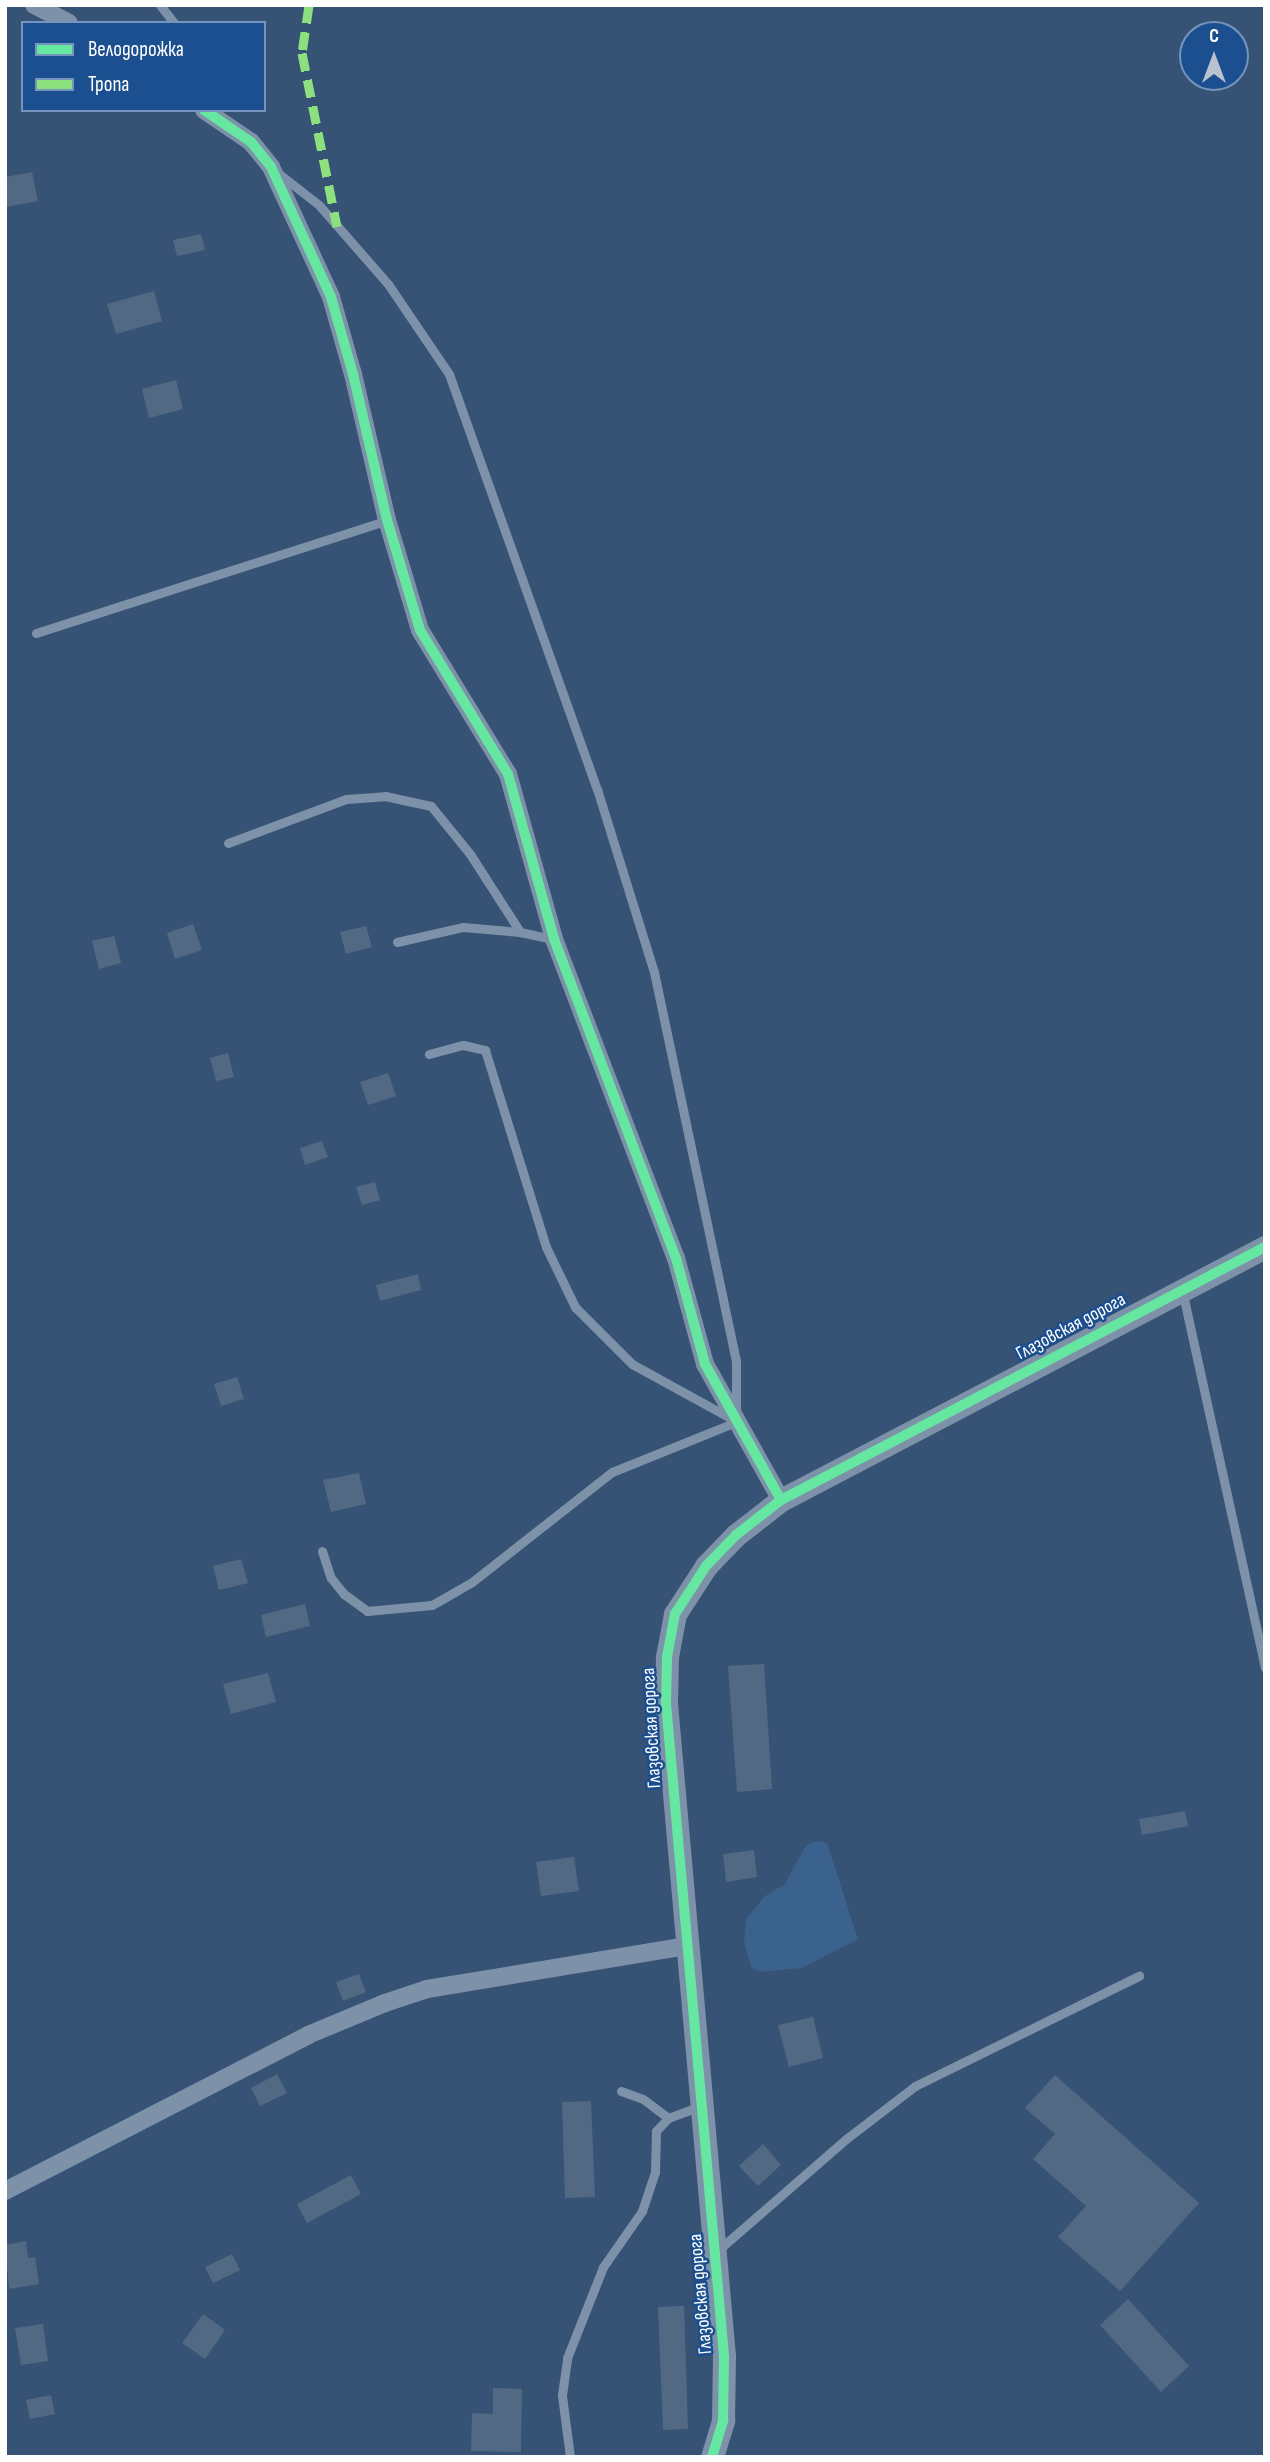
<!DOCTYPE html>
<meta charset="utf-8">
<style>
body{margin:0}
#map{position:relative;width:1270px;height:2462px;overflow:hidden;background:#365274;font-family:"Sofia Sans Condensed",sans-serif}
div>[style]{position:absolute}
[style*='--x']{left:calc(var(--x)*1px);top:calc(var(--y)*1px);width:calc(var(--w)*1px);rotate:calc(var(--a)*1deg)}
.water>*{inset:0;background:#3b618d}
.building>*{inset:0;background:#526984}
.service>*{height:9px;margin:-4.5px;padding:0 4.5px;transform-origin:4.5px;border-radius:4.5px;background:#7d92a8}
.minor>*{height:18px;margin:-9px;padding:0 9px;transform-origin:9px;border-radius:9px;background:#7d92a8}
.tertiary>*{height:23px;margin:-11.5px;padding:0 11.5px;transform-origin:11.5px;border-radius:11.5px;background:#7d92a8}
.quiet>*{height:9px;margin-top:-4.5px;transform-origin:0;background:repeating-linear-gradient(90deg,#8de07e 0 18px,transparent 0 27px)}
.cycleway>*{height:10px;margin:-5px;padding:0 5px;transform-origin:5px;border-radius:5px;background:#66e7a1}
span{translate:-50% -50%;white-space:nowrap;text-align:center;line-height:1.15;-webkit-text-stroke:5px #1b4f8f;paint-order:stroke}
.street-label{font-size:19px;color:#fff}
.frame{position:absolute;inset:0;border:7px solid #fff;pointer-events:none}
.legend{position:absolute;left:21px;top:21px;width:245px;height:91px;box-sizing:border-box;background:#1b4f8f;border:2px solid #7695bc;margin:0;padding:9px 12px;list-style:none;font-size:21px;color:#fff}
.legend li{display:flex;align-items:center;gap:14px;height:35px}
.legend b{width:35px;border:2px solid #7695bc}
.north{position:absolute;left:1179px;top:21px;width:70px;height:70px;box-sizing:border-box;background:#1b4f8f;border:2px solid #7695bc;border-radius:50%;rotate:0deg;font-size:19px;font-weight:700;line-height:28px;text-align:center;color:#fff}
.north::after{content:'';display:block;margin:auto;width:24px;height:32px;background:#b9c2ce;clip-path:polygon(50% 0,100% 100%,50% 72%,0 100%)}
</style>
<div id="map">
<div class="water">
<i style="clip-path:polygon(818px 1841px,827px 1843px,858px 1939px,802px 1968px,760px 1972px,751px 1967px,744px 1941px,746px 1919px,765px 1896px,785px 1884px,806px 1845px)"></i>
</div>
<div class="building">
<i style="clip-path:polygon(32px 172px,38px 201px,5px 207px,5px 177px)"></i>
<i style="clip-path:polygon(201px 234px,205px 250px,177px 256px,173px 240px)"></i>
<i style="clip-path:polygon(154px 291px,162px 321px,116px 334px,107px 304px)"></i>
<i style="clip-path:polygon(176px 380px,183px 409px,149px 418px,142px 389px)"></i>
<i style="clip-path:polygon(193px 924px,202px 950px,175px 959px,167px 933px)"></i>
<i style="clip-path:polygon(366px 926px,372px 947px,346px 954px,340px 932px)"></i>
<i style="clip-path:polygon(114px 936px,121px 963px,99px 969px,92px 941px)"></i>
<i style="clip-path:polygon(228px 1053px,234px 1077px,216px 1081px,210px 1058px)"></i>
<i style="clip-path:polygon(388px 1073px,396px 1096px,368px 1105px,360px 1082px)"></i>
<i style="clip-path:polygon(322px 1141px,328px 1157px,305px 1165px,300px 1148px)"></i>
<i style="clip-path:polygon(375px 1182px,380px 1200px,362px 1205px,356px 1187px)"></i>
<i style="clip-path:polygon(418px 1274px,421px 1290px,380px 1301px,376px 1285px)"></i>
<i style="clip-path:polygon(237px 1377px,244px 1399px,221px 1406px,214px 1384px)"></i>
<i style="clip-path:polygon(359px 1473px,366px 1504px,331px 1512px,323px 1480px)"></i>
<i style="clip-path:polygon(241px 1559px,248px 1583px,219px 1590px,213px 1566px)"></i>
<i style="clip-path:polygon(305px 1604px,310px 1626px,266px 1637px,261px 1615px)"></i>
<i style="clip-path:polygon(764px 1664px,772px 1789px,737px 1792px,728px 1666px)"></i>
<i style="clip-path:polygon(268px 1673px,276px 1702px,231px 1714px,223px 1684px)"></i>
<i style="clip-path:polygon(1185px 1811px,1188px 1826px,1142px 1835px,1139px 1819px)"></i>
<i style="clip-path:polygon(754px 1850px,757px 1877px,726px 1882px,723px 1854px)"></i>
<i style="clip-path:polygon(574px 1857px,579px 1891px,541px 1896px,536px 1862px)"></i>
<i style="clip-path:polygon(359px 1974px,366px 1992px,343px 2001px,336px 1982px)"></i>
<i style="clip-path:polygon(813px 2017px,823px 2058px,789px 2067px,778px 2025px)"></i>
<i style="clip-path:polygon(277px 2074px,287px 2093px,260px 2106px,251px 2088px)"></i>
<i style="clip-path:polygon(1055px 2075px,1199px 2203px,1120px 2291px,1058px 2237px,1086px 2206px,1033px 2159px,1055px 2134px,1025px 2108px)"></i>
<i style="clip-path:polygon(591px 2101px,595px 2197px,565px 2198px,562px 2102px)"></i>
<i style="clip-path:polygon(763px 2144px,781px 2165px,758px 2186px,739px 2166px)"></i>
<i style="clip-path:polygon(351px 2175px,361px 2194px,307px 2223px,297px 2204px)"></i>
<i style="clip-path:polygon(26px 2241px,28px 2258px,35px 2257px,39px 2284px,9px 2289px,5px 2245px)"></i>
<i style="clip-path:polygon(232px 2254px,240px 2270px,213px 2283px,205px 2267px)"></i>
<i style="clip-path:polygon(1128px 2299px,1189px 2366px,1161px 2392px,1100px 2325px)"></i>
<i style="clip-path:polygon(684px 2306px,688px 2429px,663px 2430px,658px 2307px)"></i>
<i style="clip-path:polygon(203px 2314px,225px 2330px,205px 2359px,182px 2343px)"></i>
<i style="clip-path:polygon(43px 2324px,48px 2361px,21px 2365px,15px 2328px)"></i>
<i style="clip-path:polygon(493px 2388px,522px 2389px,521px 2452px,471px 2451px,472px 2413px,493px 2414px)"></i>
<i style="clip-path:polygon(51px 2395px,55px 2414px,30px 2419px,26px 2400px)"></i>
</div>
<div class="service">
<i style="--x:160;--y:5;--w:23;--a:52"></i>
<i style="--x:278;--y:173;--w:52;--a:38"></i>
<i style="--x:319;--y:205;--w:105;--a:48.9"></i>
<i style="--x:388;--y:284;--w:109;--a:55.9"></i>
<i style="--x:449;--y:374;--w:441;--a:70.4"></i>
<i style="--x:597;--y:789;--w:192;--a:72.7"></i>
<i style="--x:654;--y:972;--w:397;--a:78.1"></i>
<i style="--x:736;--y:1360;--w:53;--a:90"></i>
<i style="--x:36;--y:633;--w:369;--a:-17.8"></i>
<i style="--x:228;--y:843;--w:126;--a:-20.4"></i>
<i style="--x:346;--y:799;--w:39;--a:-4"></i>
<i style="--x:385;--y:796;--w:47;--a:12.3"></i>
<i style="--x:431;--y:806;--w:62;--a:50.9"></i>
<i style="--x:470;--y:854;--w:93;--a:57.3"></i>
<i style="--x:520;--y:932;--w:35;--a:12"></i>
<i style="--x:397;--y:942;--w:68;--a:-12.8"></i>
<i style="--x:463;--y:927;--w:57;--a:5"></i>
<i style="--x:429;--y:1054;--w:35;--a:-15"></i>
<i style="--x:463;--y:1045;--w:23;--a:13"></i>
<i style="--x:485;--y:1050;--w:206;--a:72.8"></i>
<i style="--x:546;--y:1247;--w:67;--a:64.2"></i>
<i style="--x:575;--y:1307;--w:81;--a:45"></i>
<i style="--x:632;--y:1364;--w:114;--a:28.8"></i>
<i style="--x:1182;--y:1290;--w:387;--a:77.6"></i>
<i style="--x:322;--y:1551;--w:28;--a:72"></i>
<i style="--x:331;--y:1578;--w:21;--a:51"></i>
<i style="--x:344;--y:1594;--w:29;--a:36"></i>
<i style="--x:367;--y:1611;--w:65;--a:-5.3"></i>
<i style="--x:432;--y:1605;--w:46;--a:-29.9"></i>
<i style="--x:472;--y:1582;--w:178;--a:-38.2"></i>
<i style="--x:612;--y:1472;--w:134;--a:-22"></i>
<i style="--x:621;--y:2091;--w:23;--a:20"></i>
<i style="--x:643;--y:2099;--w:31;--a:37"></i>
<i style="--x:716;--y:2252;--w:172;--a:-41"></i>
<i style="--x:846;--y:2139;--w:87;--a:-37.5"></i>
<i style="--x:915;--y:2086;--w:250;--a:-26.2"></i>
<i style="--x:570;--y:2457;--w:63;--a:-97.4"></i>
<i style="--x:562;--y:2395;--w:37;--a:-82"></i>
<i style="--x:567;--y:2358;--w:98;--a:-68.4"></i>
<i style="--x:603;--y:2267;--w:68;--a:-55.1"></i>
<i style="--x:642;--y:2211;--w:41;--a:-71.6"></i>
<i style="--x:655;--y:2172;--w:41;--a:-88.6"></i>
<i style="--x:656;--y:2131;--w:18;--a:-47"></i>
<i style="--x:668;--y:2118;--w:35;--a:-20"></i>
</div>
<div class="minor">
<i style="--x:34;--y:5;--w:39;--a:27"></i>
<i style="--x:204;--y:110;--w:57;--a:34.2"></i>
<i style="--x:251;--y:142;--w:32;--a:51"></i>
<i style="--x:271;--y:167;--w:143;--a:65.2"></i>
<i style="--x:331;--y:297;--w:80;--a:74.1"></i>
<i style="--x:353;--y:374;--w:150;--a:76.9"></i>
<i style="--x:387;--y:520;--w:115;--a:73.3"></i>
<i style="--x:420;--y:630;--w:169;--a:58.6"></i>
<i style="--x:508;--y:774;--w:171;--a:74.4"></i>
<i style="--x:554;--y:939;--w:342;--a:69.1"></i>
<i style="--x:676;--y:1258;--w:110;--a:74.7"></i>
<i style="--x:705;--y:1364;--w:156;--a:60.8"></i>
<i style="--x:5;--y:2191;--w:341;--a:-27.2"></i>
<i style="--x:308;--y:2035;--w:83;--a:-22.6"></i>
<i style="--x:385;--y:2003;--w:44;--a:-18.4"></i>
<i style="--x:427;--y:1989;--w:264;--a:-9.4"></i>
</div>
<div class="tertiary">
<i style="--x:712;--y:2457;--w:39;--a:-73"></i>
<i style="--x:723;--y:2420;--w:64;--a:-89.1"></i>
<i style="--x:724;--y:2356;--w:656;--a:-95.08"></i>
<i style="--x:666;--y:1703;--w:46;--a:-88.8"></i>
<i style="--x:667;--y:1657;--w:44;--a:-79.5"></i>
<i style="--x:675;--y:1614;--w:57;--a:-57.1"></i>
<i style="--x:706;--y:1566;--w:43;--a:-45.9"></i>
<i style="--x:736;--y:1535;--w:57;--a:-37.9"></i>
<i style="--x:781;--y:1500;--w:546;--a:-27.6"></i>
</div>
<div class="quiet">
<i style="--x:309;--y:5;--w:49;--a:98.3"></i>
<i style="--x:302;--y:53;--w:177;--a:78.6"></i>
</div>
<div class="cycleway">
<i style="--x:204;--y:110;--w:57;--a:34.2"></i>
<i style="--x:251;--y:142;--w:32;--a:51"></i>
<i style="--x:271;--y:167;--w:143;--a:65.2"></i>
<i style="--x:331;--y:297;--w:80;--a:74.1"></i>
<i style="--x:353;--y:374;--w:150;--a:76.9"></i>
<i style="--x:387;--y:520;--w:115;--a:73.3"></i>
<i style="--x:420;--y:630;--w:169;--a:58.6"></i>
<i style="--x:508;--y:774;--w:171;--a:74.4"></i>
<i style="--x:554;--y:939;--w:342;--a:69.1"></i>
<i style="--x:676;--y:1258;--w:110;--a:74.7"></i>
<i style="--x:705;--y:1364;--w:156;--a:60.8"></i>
<i style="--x:712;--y:2457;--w:39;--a:-73"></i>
<i style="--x:723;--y:2420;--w:64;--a:-89.1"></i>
<i style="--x:724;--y:2356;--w:656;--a:-95.08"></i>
<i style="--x:666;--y:1703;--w:46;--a:-88.8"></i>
<i style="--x:667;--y:1657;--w:44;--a:-79.5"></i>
<i style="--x:675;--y:1614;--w:57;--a:-57.1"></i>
<i style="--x:706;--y:1566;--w:43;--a:-45.9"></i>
<i style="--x:736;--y:1535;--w:57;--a:-37.9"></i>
<i style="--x:781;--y:1500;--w:546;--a:-27.6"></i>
</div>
<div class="street-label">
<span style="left:1071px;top:1327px;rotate:-28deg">Глазовская дорога</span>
<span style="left:652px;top:1728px;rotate:-93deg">Глазовская дорога</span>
<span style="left:701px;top:2294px;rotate:-95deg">Глазовская дорога</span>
</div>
<div class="frame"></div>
<ul class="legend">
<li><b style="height:9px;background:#66e7a1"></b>Велодорожка</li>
<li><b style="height:9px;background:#8de07e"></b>Тропа</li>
</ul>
<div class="north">С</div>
</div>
